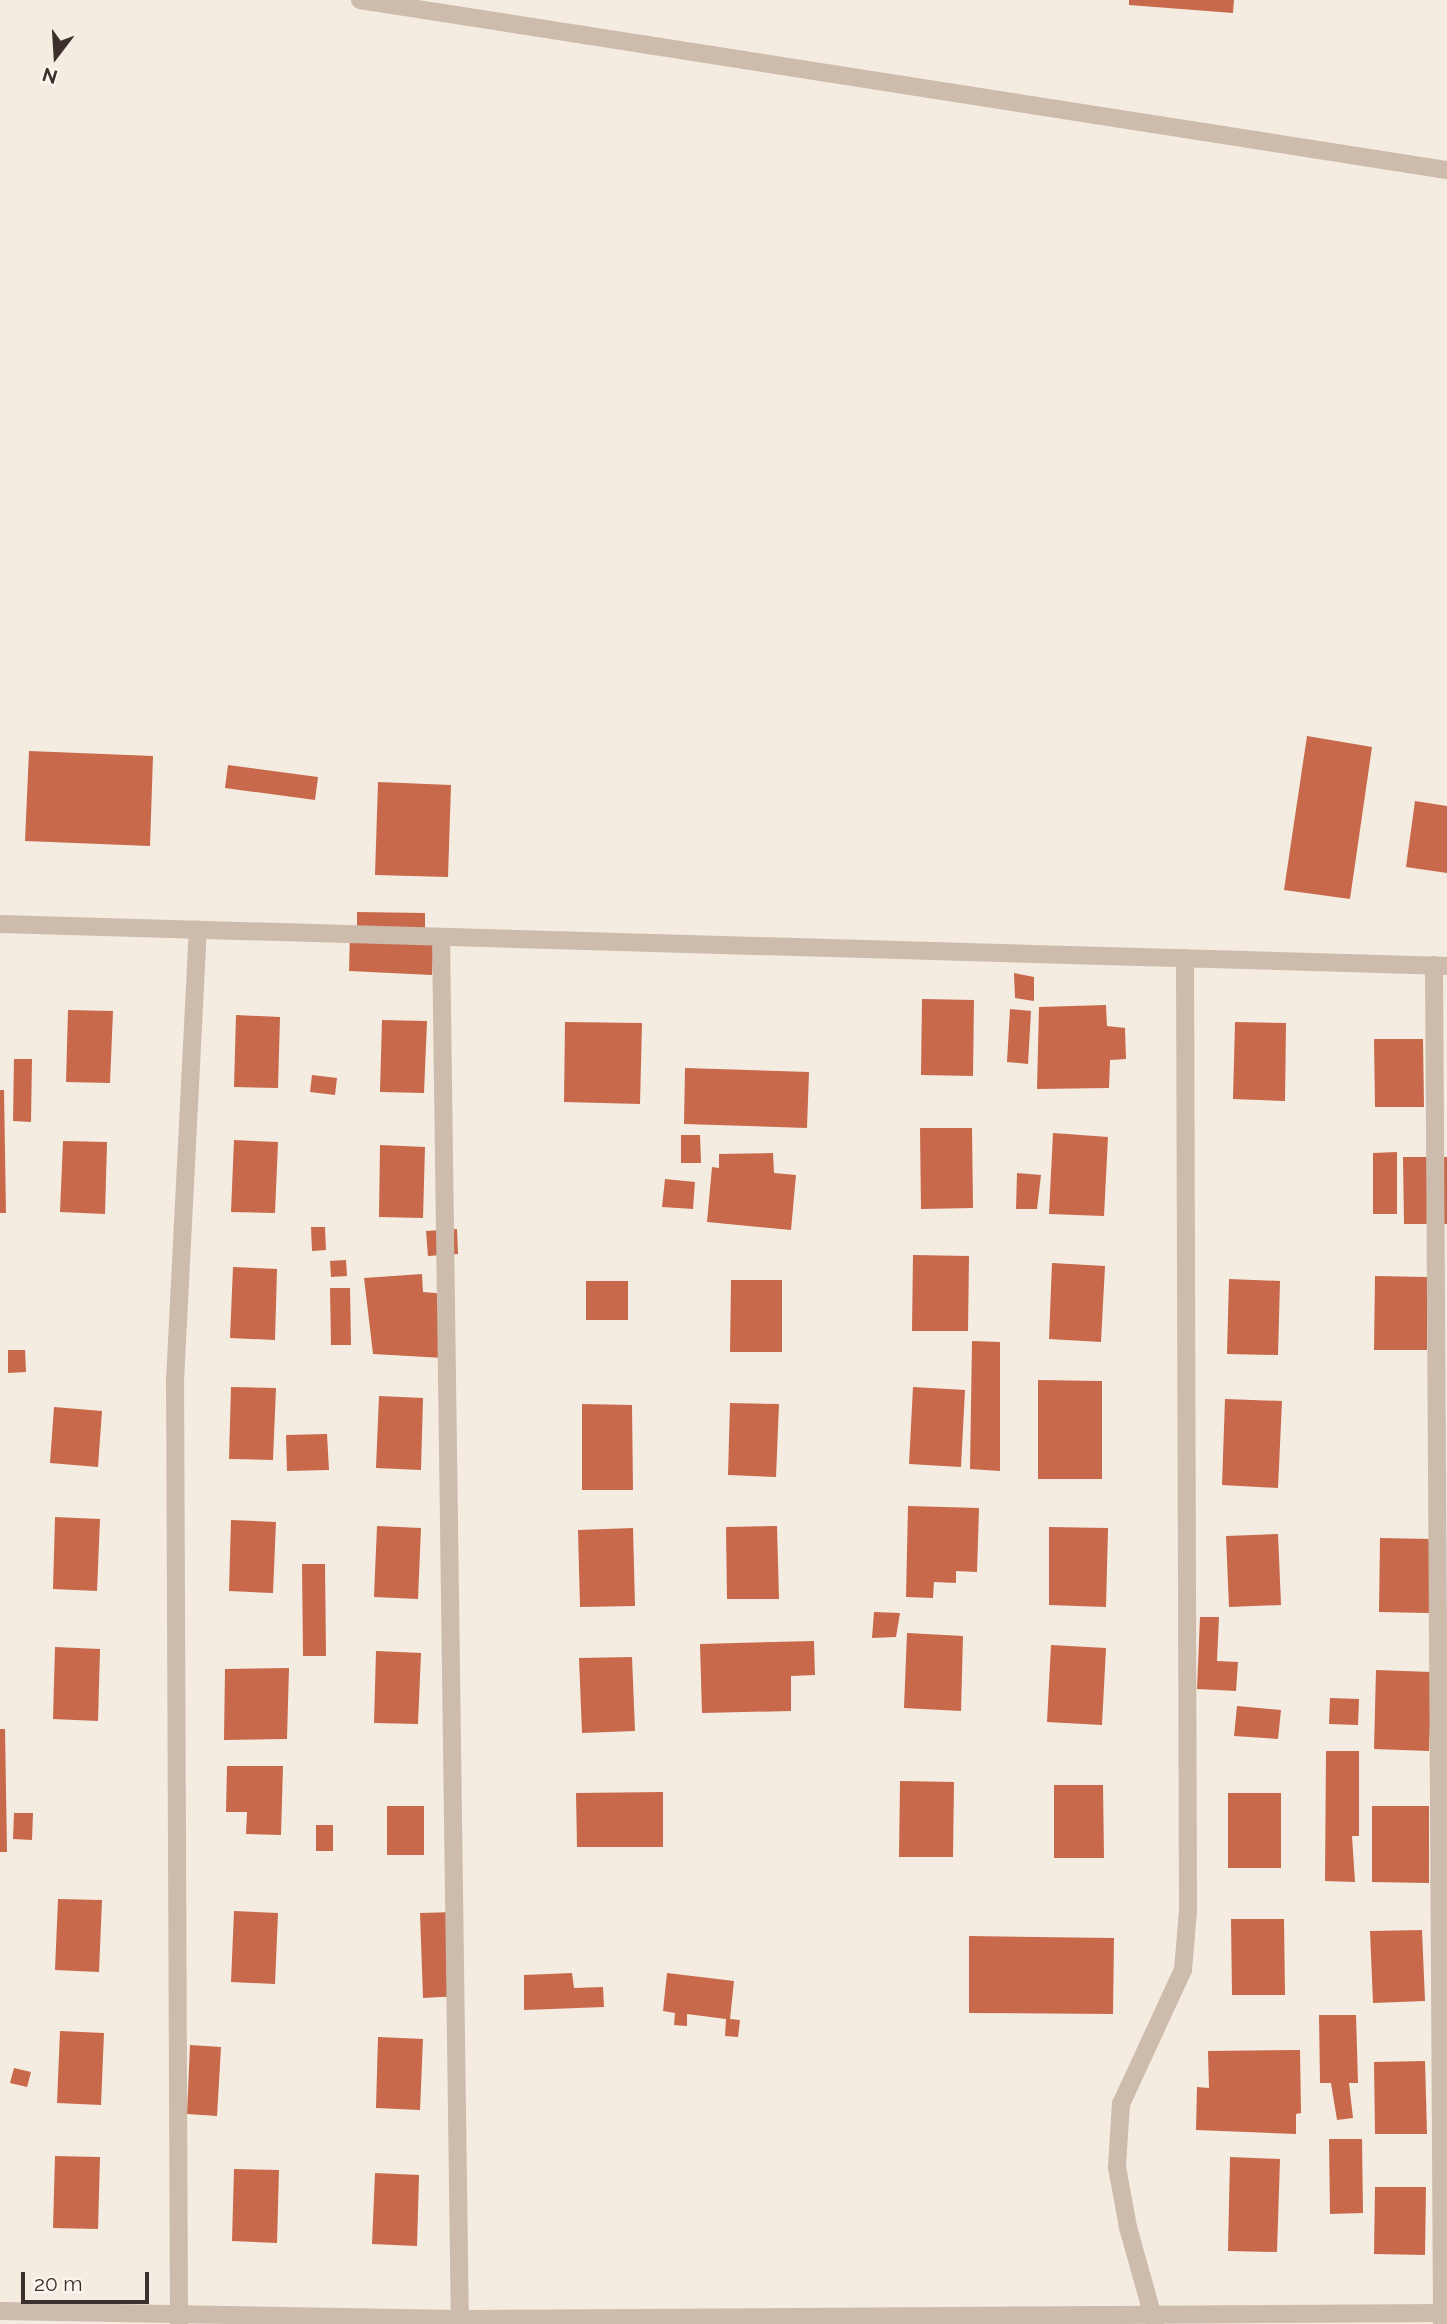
<!DOCTYPE html>
<style>
body{margin:0}
#map{position:relative;width:1447px;height:2324px;overflow:hidden;background:#f4ebe1;font-family:Raleway,sans-serif}
div>[style]{position:absolute}
[style*='--x']{left:calc(var(--x)*1px);top:calc(var(--y)*1px);width:calc(var(--w)*1px);rotate:calc(var(--a)*1deg)}
.building>*{inset:0;background:#c8694b}
.minor>*{height:18px;margin:-9px;padding:0 9px;transform-origin:9px;border-radius:9px;background:#cdbbac}
span{translate:-50% -50%;white-space:nowrap;text-align:center;line-height:1.15;-webkit-text-stroke:5px #fbf5ee;paint-order:stroke}
.north{position:absolute;left:21px;top:21px;width:70px;height:70px;-webkit-text-stroke:5px #fbf5ee;paint-order:stroke;rotate:197deg;font-size:19px;font-weight:700;line-height:28px;text-align:center;color:#3b302b}
.north::after{content:'';display:block;margin:auto;width:24px;height:32px;background:#3b302b;clip-path:polygon(50% 0,100% 100%,50% 72%,0 100%)}
.scale{position:absolute;left:21px;top:2272px;width:128px;height:32px;box-sizing:border-box;border:4px solid #3b302b;border-top:0;padding-left:9px;font-size:21px;line-height:24px;white-space:nowrap;color:#3b302b;-webkit-text-stroke:5px #fbf5ee;paint-order:stroke}
</style>
<div id="map">
<div class="building">
<i style="clip-path:polygon(1129px 0,1234px 0,1233px 13px,1129px 5px)"></i>
<i style="clip-path:polygon(1307px 736px,1372px 747px,1350px 899px,1284px 890px)"></i>
<i style="clip-path:polygon(29px 751px,153px 756px,150px 846px,25px 841px)"></i>
<i style="clip-path:polygon(228px 765px,318px 777px,315px 800px,225px 788px)"></i>
<i style="clip-path:polygon(378px 782px,451px 785px,448px 877px,375px 875px)"></i>
<i style="clip-path:polygon(1415px 801px,1447px 806px,1447px 873px,1406px 867px)"></i>
<i style="clip-path:polygon(357px 912px,425px 913px,425px 936px,434px 937px,432px 975px,349px 971px,350px 933px,357px 933px)"></i>
<i style="clip-path:polygon(1014px 973px,1034px 977px,1034px 1001px,1015px 998px)"></i>
<i style="clip-path:polygon(922px 999px,974px 1000px,973px 1076px,921px 1075px)"></i>
<i style="clip-path:polygon(1106px 1005px,1107px 1026px,1125px 1028px,1126px 1059px,1110px 1060px,1109px 1088px,1037px 1089px,1039px 1007px)"></i>
<i style="clip-path:polygon(1010px 1009px,1031px 1011px,1028px 1064px,1007px 1062px)"></i>
<i style="clip-path:polygon(68px 1010px,113px 1011px,110px 1083px,66px 1082px)"></i>
<i style="clip-path:polygon(236px 1015px,280px 1017px,278px 1088px,234px 1087px)"></i>
<i style="clip-path:polygon(382px 1020px,427px 1021px,424px 1093px,380px 1092px)"></i>
<i style="clip-path:polygon(565px 1022px,642px 1023px,640px 1104px,564px 1102px)"></i>
<i style="clip-path:polygon(1235px 1022px,1286px 1023px,1285px 1101px,1233px 1099px)"></i>
<i style="clip-path:polygon(1374px 1039px,1423px 1039px,1424px 1107px,1375px 1107px)"></i>
<i style="clip-path:polygon(14px 1059px,32px 1059px,31px 1122px,13px 1121px)"></i>
<i style="clip-path:polygon(685px 1068px,809px 1072px,807px 1128px,684px 1124px)"></i>
<i style="clip-path:polygon(312px 1075px,337px 1078px,335px 1095px,310px 1092px)"></i>
<i style="clip-path:polygon(0 1090px,4px 1090px,6px 1213px,0 1213px)"></i>
<i style="clip-path:polygon(920px 1128px,972px 1128px,973px 1208px,921px 1209px)"></i>
<i style="clip-path:polygon(1053px 1133px,1108px 1137px,1104px 1216px,1049px 1214px)"></i>
<i style="clip-path:polygon(681px 1135px,700px 1135px,701px 1163px,681px 1163px)"></i>
<i style="clip-path:polygon(234px 1140px,278px 1142px,275px 1213px,231px 1212px)"></i>
<i style="clip-path:polygon(63px 1141px,107px 1142px,105px 1214px,60px 1212px)"></i>
<i style="clip-path:polygon(380px 1145px,425px 1147px,423px 1218px,379px 1217px)"></i>
<i style="clip-path:polygon(1397px 1152px,1397px 1214px,1373px 1214px,1373px 1153px)"></i>
<i style="clip-path:polygon(773px 1153px,774px 1173px,796px 1175px,791px 1230px,707px 1222px,712px 1167px,719px 1168px,719px 1154px)"></i>
<i style="clip-path:polygon(1403px 1157px,1447px 1157px,1447px 1224px,1404px 1224px)"></i>
<i style="clip-path:polygon(1017px 1173px,1041px 1175px,1037px 1209px,1016px 1209px)"></i>
<i style="clip-path:polygon(665px 1179px,695px 1182px,693px 1209px,662px 1207px)"></i>
<i style="clip-path:polygon(311px 1227px,325px 1227px,326px 1250px,312px 1251px)"></i>
<i style="clip-path:polygon(457px 1229px,458px 1254px,428px 1256px,426px 1231px)"></i>
<i style="clip-path:polygon(913px 1255px,969px 1256px,968px 1331px,912px 1331px)"></i>
<i style="clip-path:polygon(346px 1260px,347px 1276px,331px 1277px,330px 1261px)"></i>
<i style="clip-path:polygon(1052px 1263px,1105px 1266px,1101px 1342px,1049px 1339px)"></i>
<i style="clip-path:polygon(233px 1267px,277px 1269px,275px 1340px,230px 1338px)"></i>
<i style="clip-path:polygon(422px 1274px,423px 1292px,448px 1294px,444px 1358px,373px 1354px,364px 1278px)"></i>
<i style="clip-path:polygon(1375px 1276px,1427px 1277px,1427px 1350px,1374px 1350px)"></i>
<i style="clip-path:polygon(1229px 1279px,1280px 1281px,1278px 1355px,1227px 1354px)"></i>
<i style="clip-path:polygon(731px 1280px,782px 1280px,782px 1352px,730px 1352px)"></i>
<i style="clip-path:polygon(586px 1281px,628px 1281px,628px 1320px,586px 1320px)"></i>
<i style="clip-path:polygon(330px 1288px,350px 1288px,351px 1345px,331px 1345px)"></i>
<i style="clip-path:polygon(972px 1341px,1000px 1342px,1000px 1471px,970px 1469px)"></i>
<i style="clip-path:polygon(8px 1350px,25px 1350px,26px 1372px,8px 1373px)"></i>
<i style="clip-path:polygon(1038px 1380px,1102px 1381px,1102px 1479px,1038px 1479px)"></i>
<i style="clip-path:polygon(231px 1387px,276px 1388px,273px 1460px,229px 1459px)"></i>
<i style="clip-path:polygon(913px 1387px,965px 1390px,961px 1467px,909px 1464px)"></i>
<i style="clip-path:polygon(379px 1396px,423px 1398px,421px 1470px,376px 1468px)"></i>
<i style="clip-path:polygon(1225px 1399px,1282px 1401px,1278px 1488px,1222px 1485px)"></i>
<i style="clip-path:polygon(730px 1403px,779px 1404px,776px 1477px,728px 1475px)"></i>
<i style="clip-path:polygon(582px 1404px,632px 1405px,633px 1490px,582px 1490px)"></i>
<i style="clip-path:polygon(54px 1407px,102px 1411px,98px 1467px,50px 1463px)"></i>
<i style="clip-path:polygon(327px 1434px,329px 1470px,287px 1471px,286px 1435px)"></i>
<i style="clip-path:polygon(908px 1506px,979px 1508px,977px 1572px,956px 1571px,956px 1583px,934px 1582px,933px 1598px,906px 1597px)"></i>
<i style="clip-path:polygon(55px 1517px,100px 1519px,97px 1591px,53px 1589px)"></i>
<i style="clip-path:polygon(231px 1520px,276px 1522px,273px 1593px,229px 1591px)"></i>
<i style="clip-path:polygon(377px 1526px,421px 1528px,418px 1599px,374px 1597px)"></i>
<i style="clip-path:polygon(777px 1526px,779px 1599px,727px 1599px,726px 1527px)"></i>
<i style="clip-path:polygon(1049px 1527px,1108px 1528px,1106px 1607px,1049px 1605px)"></i>
<i style="clip-path:polygon(633px 1528px,635px 1606px,580px 1607px,578px 1530px)"></i>
<i style="clip-path:polygon(1278px 1534px,1281px 1605px,1229px 1607px,1226px 1536px)"></i>
<i style="clip-path:polygon(1380px 1538px,1431px 1539px,1429px 1613px,1379px 1612px)"></i>
<i style="clip-path:polygon(302px 1564px,325px 1564px,326px 1656px,303px 1656px)"></i>
<i style="clip-path:polygon(874px 1612px,900px 1613px,896px 1637px,872px 1638px)"></i>
<i style="clip-path:polygon(1200px 1617px,1219px 1617px,1217px 1661px,1238px 1662px,1236px 1691px,1197px 1689px)"></i>
<i style="clip-path:polygon(907px 1633px,963px 1636px,961px 1711px,904px 1708px)"></i>
<i style="clip-path:polygon(814px 1641px,815px 1675px,791px 1676px,791px 1711px,702px 1713px,700px 1644px)"></i>
<i style="clip-path:polygon(1051px 1645px,1106px 1648px,1102px 1725px,1047px 1722px)"></i>
<i style="clip-path:polygon(55px 1647px,100px 1649px,98px 1721px,53px 1719px)"></i>
<i style="clip-path:polygon(376px 1651px,421px 1653px,418px 1724px,374px 1723px)"></i>
<i style="clip-path:polygon(632px 1657px,635px 1731px,582px 1733px,579px 1658px)"></i>
<i style="clip-path:polygon(289px 1668px,287px 1739px,224px 1740px,225px 1669px)"></i>
<i style="clip-path:polygon(1376px 1670px,1432px 1672px,1429px 1751px,1374px 1749px)"></i>
<i style="clip-path:polygon(1330px 1698px,1359px 1699px,1358px 1725px,1329px 1724px)"></i>
<i style="clip-path:polygon(1237px 1706px,1281px 1710px,1278px 1739px,1234px 1736px)"></i>
<i style="clip-path:polygon(0 1729px,5px 1729px,7px 1852px,0 1852px)"></i>
<i style="clip-path:polygon(1326px 1751px,1359px 1751px,1359px 1836px,1352px 1836px,1355px 1882px,1325px 1881px)"></i>
<i style="clip-path:polygon(227px 1766px,283px 1766px,281px 1835px,246px 1834px,247px 1812px,226px 1812px)"></i>
<i style="clip-path:polygon(900px 1781px,954px 1782px,953px 1857px,899px 1857px)"></i>
<i style="clip-path:polygon(1054px 1785px,1103px 1785px,1104px 1858px,1054px 1858px)"></i>
<i style="clip-path:polygon(663px 1792px,663px 1847px,577px 1847px,576px 1793px)"></i>
<i style="clip-path:polygon(1228px 1793px,1281px 1793px,1281px 1868px,1228px 1868px)"></i>
<i style="clip-path:polygon(387px 1806px,424px 1806px,424px 1855px,387px 1855px)"></i>
<i style="clip-path:polygon(1372px 1806px,1429px 1806px,1429px 1883px,1372px 1882px)"></i>
<i style="clip-path:polygon(14px 1813px,33px 1813px,32px 1840px,13px 1839px)"></i>
<i style="clip-path:polygon(316px 1825px,333px 1825px,333px 1851px,316px 1851px)"></i>
<i style="clip-path:polygon(58px 1899px,102px 1900px,99px 1972px,55px 1970px)"></i>
<i style="clip-path:polygon(234px 1911px,278px 1913px,275px 1984px,231px 1982px)"></i>
<i style="clip-path:polygon(456px 1912px,459px 1996px,423px 1998px,420px 1913px)"></i>
<i style="clip-path:polygon(1231px 1919px,1284px 1919px,1285px 1995px,1232px 1995px)"></i>
<i style="clip-path:polygon(1422px 1930px,1425px 2001px,1373px 2003px,1370px 1931px)"></i>
<i style="clip-path:polygon(969px 1936px,1114px 1938px,1113px 2014px,969px 2013px)"></i>
<i style="clip-path:polygon(572px 1973px,574px 1988px,603px 1987px,604px 2007px,524px 2010px,524px 1975px)"></i>
<i style="clip-path:polygon(667px 1973px,734px 1981px,730px 2019px,740px 2020px,738px 2037px,725px 2036px,726px 2019px,687px 2014px,687px 2026px,674px 2025px,675px 2013px,663px 2011px)"></i>
<i style="clip-path:polygon(1319px 2015px,1356px 2015px,1358px 2083px,1349px 2083px,1353px 2118px,1337px 2120px,1331px 2083px,1320px 2083px)"></i>
<i style="clip-path:polygon(60px 2031px,104px 2033px,101px 2105px,57px 2103px)"></i>
<i style="clip-path:polygon(378px 2037px,423px 2039px,420px 2110px,376px 2108px)"></i>
<i style="clip-path:polygon(190px 2045px,221px 2047px,217px 2116px,187px 2114px)"></i>
<i style="clip-path:polygon(1300px 2050px,1301px 2113px,1296px 2114px,1296px 2134px,1196px 2130px,1197px 2087px,1209px 2088px,1208px 2051px)"></i>
<i style="clip-path:polygon(1425px 2061px,1427px 2134px,1375px 2134px,1374px 2062px)"></i>
<i style="clip-path:polygon(14px 2068px,31px 2072px,27px 2087px,10px 2083px)"></i>
<i style="clip-path:polygon(1329px 2139px,1362px 2139px,1363px 2213px,1330px 2214px)"></i>
<i style="clip-path:polygon(55px 2156px,100px 2157px,98px 2229px,53px 2228px)"></i>
<i style="clip-path:polygon(1230px 2157px,1280px 2159px,1277px 2252px,1228px 2251px)"></i>
<i style="clip-path:polygon(234px 2169px,279px 2170px,277px 2243px,232px 2241px)"></i>
<i style="clip-path:polygon(375px 2173px,419px 2175px,417px 2246px,372px 2244px)"></i>
<i style="clip-path:polygon(1375px 2187px,1426px 2187px,1425px 2255px,1374px 2254px)"></i>
</div>
<div class="minor">
<i style="--x:360;--y:0;--w:1100;--a:8.89"></i>
<i style="--x:0;--y:924;--w:1448;--a:1.66"></i>
<i style="--x:441;--y:937;--w:1387;--a:89.22"></i>
<i style="--x:1434;--y:965;--w:1359;--a:89.66"></i>
<i style="--x:0;--y:2311;--w:460;--a:1"></i>
<i style="--x:460;--y:2319;--w:987;--a:-0.35"></i>
<i style="--x:179;--y:2324;--w:943;--a:-90.24"></i>
<i style="--x:175;--y:1381;--w:452;--a:-87.1"></i>
<i style="--x:1155;--y:2324;--w:101;--a:-105.6"></i>
<i style="--x:1128;--y:2227;--w:61;--a:-100.4"></i>
<i style="--x:1117;--y:2167;--w:63;--a:-86.4"></i>
<i style="--x:1121;--y:2104;--w:148;--a:-65.2"></i>
<i style="--x:1183;--y:1970;--w:59;--a:-85.2"></i>
<i style="--x:1188;--y:1911;--w:953;--a:-90.18"></i>
</div>
<div class="north">N</div>
<div class="scale">20 m</div>
</div>
